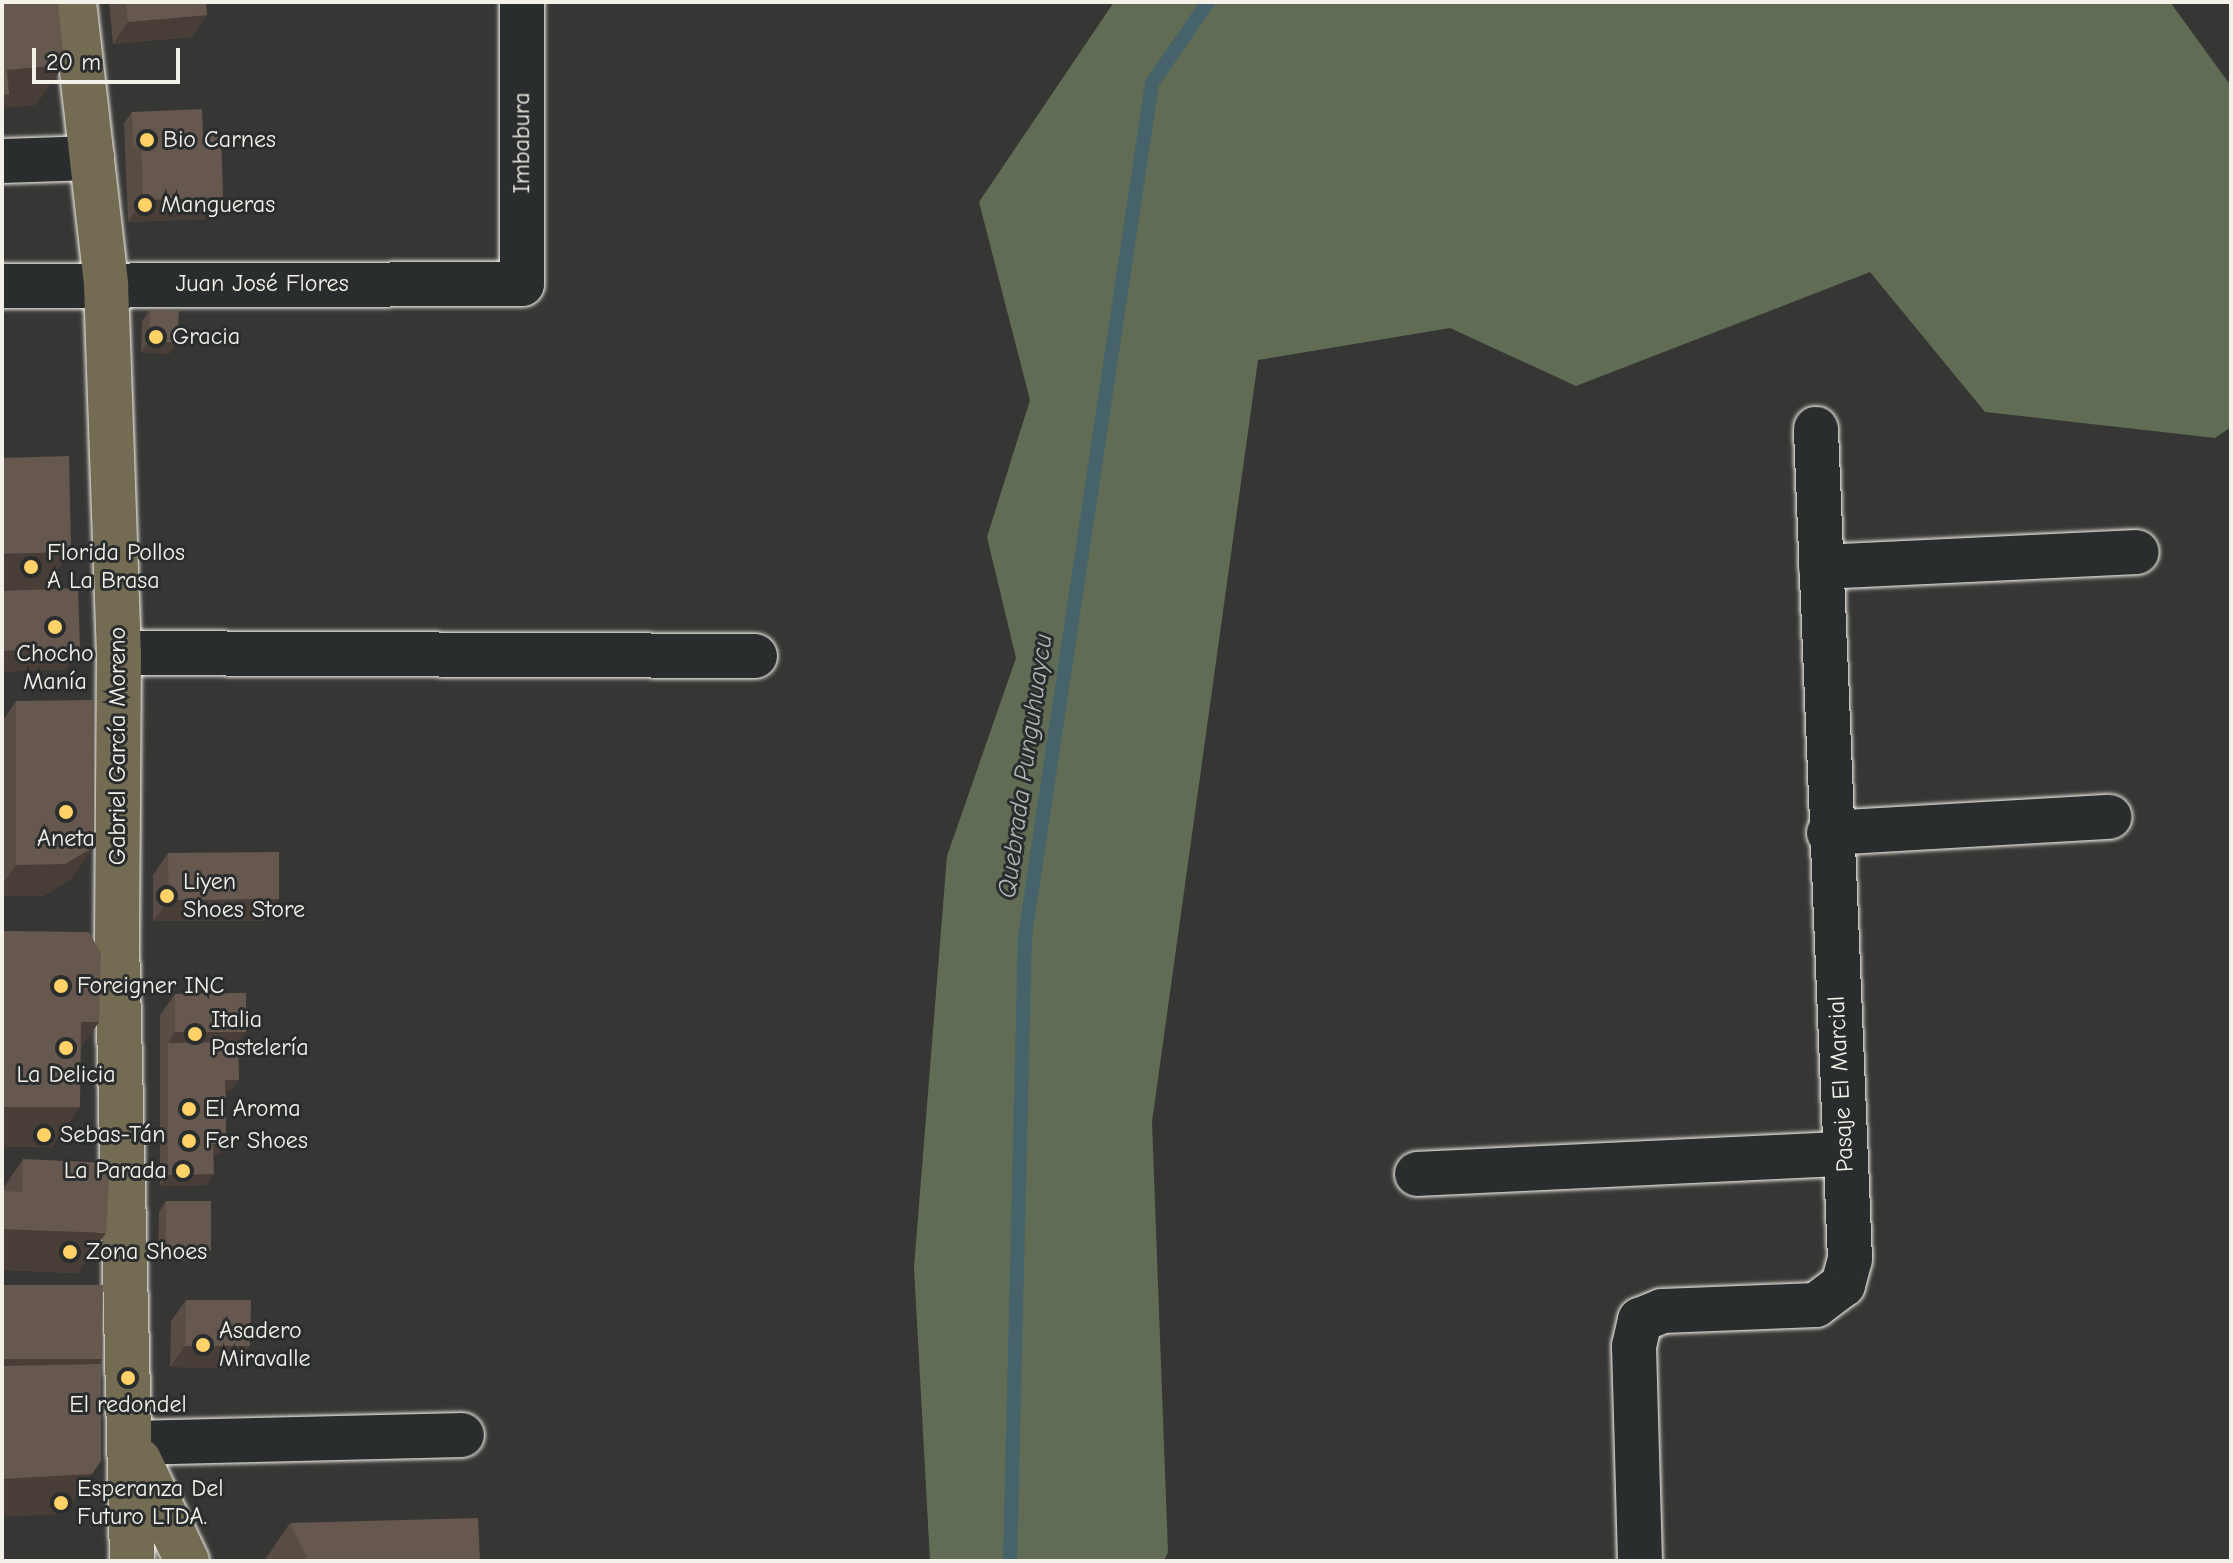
<!DOCTYPE html>
<meta charset="utf-8">
<style>
body{margin:0}
#map{position:relative;width:2233px;height:1563px;overflow:hidden;background:#363635;font-family:"Comic Neue",sans-serif}
div>[style]{position:absolute}
[style*='--x']{left:calc(var(--x)*1px);top:calc(var(--y)*1px);width:calc(var(--w)*1px);rotate:calc(var(--a)*1deg)}
.green>*{inset:0;background:#606d54}
.stream>*{height:14px;margin:-7px;padding:0 7px;transform-origin:7px;border-radius:7px;background:#46626b}
.roads{filter:drop-shadow(0 0 2px #f4f1e8) drop-shadow(0 0 2px #f4f1e8)}
.minor>*{height:44px;margin:-22px;padding:0 22px;transform-origin:22px;border-radius:22px;background:#2a2d2e}
.major>*{height:44px;margin:-22px;padding:0 22px;transform-origin:22px;border-radius:22px;background:#736b52}
.wall>*{inset:0;background:#594c44}
.shaded-wall>*{inset:0;background:#483e37}
.building>*{inset:0;background:#67584f}
.dots>*{width:22px;height:22px;translate:-50% -50%;box-sizing:border-box;border:4px solid #2a2d2e;border-radius:50%}
span{translate:-50% -50%;white-space:nowrap;text-align:center;line-height:1.15;-webkit-text-stroke:6px #2a2d2e;paint-order:stroke}
.poi-label{font-size:24px;color:#f4f1e8}
.left{translate:0 -50%;text-align:left}
.right{translate:-100% -50%;text-align:right}
.street-label{font-size:24px;color:#f4f1e8}
.water-label{font-size:26px;color:#aeb8b6;font-style:italic}
.frame{position:absolute;inset:0;border:4px solid #f4f1e8;pointer-events:none}
.scale{position:absolute;left:32px;top:48px;width:148px;height:36px;box-sizing:border-box;border:4px solid #f4f1e8;border-top:0;padding-left:10px;font-size:24px;line-height:28px;white-space:nowrap;color:#f4f1e8;-webkit-text-stroke:6px #2a2d2e;paint-order:stroke}
</style>
<div id="map">
<div class="green">
<i style="clip-path:polygon(1114px 2px,2170px 2px,2231px 86px,2231px 427px,2215px 438px,1985px 412px,1870px 272px,1576px 386px,1450px 328px,1258px 360px,1152px 1122px,1168px 1552px,1164px 1561px,930px 1561px,914px 1267px,947px 856px,1016px 658px,987px 537px,1030px 400px,979px 202px)"></i>
</div>
<div class="stream">
<i style="--x:1010;--y:1561;--w:625;--a:-88.63"></i>
<i style="--x:1025;--y:936;--w:862;--a:-81.53"></i>
<i style="--x:1152;--y:83;--w:98;--a:-55.3"></i>
</div>
<div class="roads">
<div class="minor">
<i style="--x:2;--y:161;--w:90;--a:-1.9"></i>
<i style="--x:2;--y:286;--w:520;--a:-0.22"></i>
<i style="--x:522;--y:284;--w:282;--a:-90"></i>
<i style="--x:1821;--y:567;--w:316;--a:-2.7"></i>
<i style="--x:119;--y:653;--w:636;--a:0.27"></i>
<i style="--x:1829;--y:833;--w:281;--a:-3.3"></i>
<i style="--x:1417;--y:1174;--w:427;--a:-2.7"></i>
<i style="--x:132;--y:1443;--w:330;--a:-1.4"></i>
<i style="--x:1640;--y:1561;--w:215;--a:-91.6"></i>
<i style="--x:1634;--y:1346;--w:27;--a:-77"></i>
<i style="--x:1640;--y:1320;--w:24;--a:-22"></i>
<i style="--x:1662;--y:1311;--w:154;--a:-2.2"></i>
<i style="--x:1816;--y:1305;--w:34;--a:-37"></i>
<i style="--x:1843;--y:1285;--w:27;--a:-75"></i>
<i style="--x:1850;--y:1259;--w:831;--a:-92.35"></i>
</div>
<div class="major">
<i style="--x:74;--y:2;--w:284;--a:83.5"></i>
<i style="--x:106;--y:284;--w:369;--a:88"></i>
<i style="--x:119;--y:653;--w:288;--a:90.4"></i>
<i style="--x:117;--y:941;--w:620;--a:88.61"></i>
<i style="--x:139;--y:1460;--w:112;--a:64.6"></i>
</div>
</div>
<div class="wall">
<i style="clip-path:polygon(109px 2px,206px 2px,207px 15px,192px 37px,113px 44px)"></i>
<i style="clip-path:polygon(132px 112px,203px 135px,223px 197px,208px 219px,128px 222px,124px 123px)"></i>
<i style="clip-path:polygon(150px 310px,169px 354px,141px 352px,142px 321px)"></i>
<i style="clip-path:polygon(16px 701px,72px 878px,43px 896px,2px 896px,2px 722px)"></i>
<i style="clip-path:polygon(168px 853px,264px 921px,153px 921px,153px 875px)"></i>
<i style="clip-path:polygon(175px 994px,246px 1032px,238px 1042px,239px 1080px,231px 1091px,226px 1091px,226px 1144px,219px 1155px,213px 1155px,206px 1185px,160px 1186px,160px 1015px)"></i>
<i style="clip-path:polygon(23px 1159px,78px 1273px,2px 1270px,2px 1190px)"></i>
<i style="clip-path:polygon(166px 1201px,211px 1250px,203px 1261px,158px 1261px,159px 1212px)"></i>
<i style="clip-path:polygon(186px 1300px,235px 1368px,170px 1367px,171px 1321px)"></i>
<i style="clip-path:polygon(290px 1523px,480px 1561px,264px 1561px)"></i>
</div>
<div class="shaded-wall">
<i style="clip-path:polygon(207px 15px,192px 37px,113px 44px,128px 22px)"></i>
<i style="clip-path:polygon(64px 65px,36px 105px,2px 108px,2px 77px,7px 70px)"></i>
<i style="clip-path:polygon(223px 197px,208px 219px,128px 222px,143px 200px)"></i>
<i style="clip-path:polygon(149px 341px,177px 343px,169px 354px,141px 352px)"></i>
<i style="clip-path:polygon(71px 552px,42px 592px,2px 593px,2px 554px)"></i>
<i style="clip-path:polygon(80px 648px,65px 670px,2px 672px,2px 651px)"></i>
<i style="clip-path:polygon(94px 847px,72px 878px,43px 896px,2px 896px,2px 885px,16px 865px)"></i>
<i style="clip-path:polygon(279px 899px,264px 921px,153px 921px,169px 900px)"></i>
<i style="clip-path:polygon(81px 1022px,99px 1022px,71px 1062px)"></i>
<i style="clip-path:polygon(175px 1032px,246px 1032px,231px 1053px,168px 1043px)"></i>
<i style="clip-path:polygon(225px 1080px,239px 1080px,231px 1091px,218px 1091px)"></i>
<i style="clip-path:polygon(2px 1107px,80px 1107px,52px 1147px,2px 1147px)"></i>
<i style="clip-path:polygon(213px 1144px,226px 1144px,219px 1155px,205px 1155px)"></i>
<i style="clip-path:polygon(214px 1174px,206px 1185px,160px 1186px,168px 1175px)"></i>
<i style="clip-path:polygon(2px 1229px,106px 1233px,78px 1273px,2px 1270px)"></i>
<i style="clip-path:polygon(166px 1250px,211px 1250px,203px 1261px,158px 1261px)"></i>
<i style="clip-path:polygon(185px 1346px,250px 1346px,235px 1368px,170px 1367px)"></i>
<i style="clip-path:polygon(2px 1359px,102px 1359px,74px 1399px,2px 1399px)"></i>
<i style="clip-path:polygon(101px 1461px,64px 1514px,2px 1517px,2px 1479px)"></i>
</div>
<div class="building">
<i style="clip-path:polygon(2px 2px,58px 2px,64px 65px,7px 70px,9px 94px,2px 95px)"></i>
<i style="clip-path:polygon(126px 2px,206px 2px,207px 15px,128px 22px)"></i>
<i style="clip-path:polygon(202px 109px,203px 135px,141px 137px,133px 148px,132px 112px)"></i>
<i style="clip-path:polygon(221px 134px,223px 197px,143px 200px,141px 137px)"></i>
<i style="clip-path:polygon(150px 310px,179px 311px,177px 343px,149px 341px)"></i>
<i style="clip-path:polygon(69px 456px,71px 552px,2px 554px,2px 458px)"></i>
<i style="clip-path:polygon(78px 588px,80px 648px,2px 651px,2px 591px)"></i>
<i style="clip-path:polygon(94px 700px,94px 847px,65px 864px,16px 865px,16px 701px)"></i>
<i style="clip-path:polygon(279px 852px,279px 899px,169px 900px,168px 853px)"></i>
<i style="clip-path:polygon(2px 931px,89px 932px,101px 954px,99px 1022px,81px 1022px,80px 1107px,2px 1107px)"></i>
<i style="clip-path:polygon(246px 993px,246px 1032px,175px 1032px,175px 994px)"></i>
<i style="clip-path:polygon(238px 1042px,239px 1080px,225px 1080px,226px 1144px,213px 1144px,214px 1174px,168px 1175px,168px 1043px)"></i>
<i style="clip-path:polygon(23px 1159px,110px 1163px,106px 1233px,2px 1229px,3px 1191px,22px 1192px)"></i>
<i style="clip-path:polygon(166px 1201px,211px 1201px,211px 1250px,166px 1250px)"></i>
<i style="clip-path:polygon(2px 1285px,103px 1285px,102px 1359px,2px 1359px)"></i>
<i style="clip-path:polygon(186px 1300px,251px 1300px,250px 1346px,185px 1346px)"></i>
<i style="clip-path:polygon(101px 1364px,101px 1461px,92px 1474px,2px 1479px,2px 1366px)"></i>
<i style="clip-path:polygon(478px 1518px,480px 1561px,309px 1561px,290px 1523px)"></i>
</div>
<div class="dots">
<i style="left:147px;top:140px;background:#ffd166"></i>
<i style="left:145px;top:205px;background:#ffd166"></i>
<i style="left:156px;top:337px;background:#ffd166"></i>
<i style="left:31px;top:567px;background:#ffd166"></i>
<i style="left:55px;top:627px;background:#ffd166"></i>
<i style="left:66px;top:812px;background:#ffd166"></i>
<i style="left:167px;top:896px;background:#ffd166"></i>
<i style="left:61px;top:986px;background:#ffd166"></i>
<i style="left:195px;top:1034px;background:#ffd166"></i>
<i style="left:66px;top:1048px;background:#ffd166"></i>
<i style="left:189px;top:1109px;background:#ffd166"></i>
<i style="left:44px;top:1135px;background:#ffd166"></i>
<i style="left:189px;top:1141px;background:#ffd166"></i>
<i style="left:183px;top:1171px;background:#ffd166"></i>
<i style="left:70px;top:1252px;background:#ffd166"></i>
<i style="left:203px;top:1345px;background:#ffd166"></i>
<i style="left:128px;top:1378px;background:#ffd166"></i>
<i style="left:61px;top:1503px;background:#ffd166"></i>
</div>
<div class="poi-label">
<span class="left" style="left:163px;top:140px">Bio Carnes</span>
<span class="left" style="left:161px;top:205px">Mangueras</span>
<span class="left" style="left:172px;top:337px">Gracia</span>
<span class="left" style="left:47px;top:567px">Florida Pollos<br>A La Brasa</span>
<span style="left:55px;top:668px">Chocho<br>Manía</span>
<span style="left:66px;top:839px">Aneta</span>
<span class="left" style="left:183px;top:896px">Liyen<br>Shoes Store</span>
<span class="left" style="left:77px;top:986px">Foreigner INC</span>
<span class="left" style="left:211px;top:1034px">Italia<br>Pastelería</span>
<span style="left:66px;top:1075px">La Delicia</span>
<span class="left" style="left:205px;top:1109px">El Aroma</span>
<span class="left" style="left:60px;top:1135px">Sebas-Tán</span>
<span class="left" style="left:205px;top:1141px">Fer Shoes</span>
<span class="right" style="left:167px;top:1171px">La Parada</span>
<span class="left" style="left:86px;top:1252px">Zona Shoes</span>
<span class="left" style="left:219px;top:1345px">Asadero<br>Miravalle</span>
<span style="left:128px;top:1405px">El redondel</span>
<span class="left" style="left:77px;top:1503px">Esperanza Del<br>Futuro LTDA.</span>
</div>
<div class="street-label">
<span style="left:522px;top:143px;rotate:-90deg">Imbabura</span>
<span style="left:262px;top:284px">Juan José Flores</span>
<span style="left:118px;top:746px;rotate:-90deg">Gabriel García Moreno</span>
<span style="left:1841px;top:1084px;rotate:-93deg">Pasaje El Marcial</span>
</div>
<div class="water-label">
<span style="left:1026px;top:766px;rotate:-82deg">Quebrada Punguhuaycu</span>
</div>
<div class="frame"></div>
<div class="scale">20 m</div>
</div>
